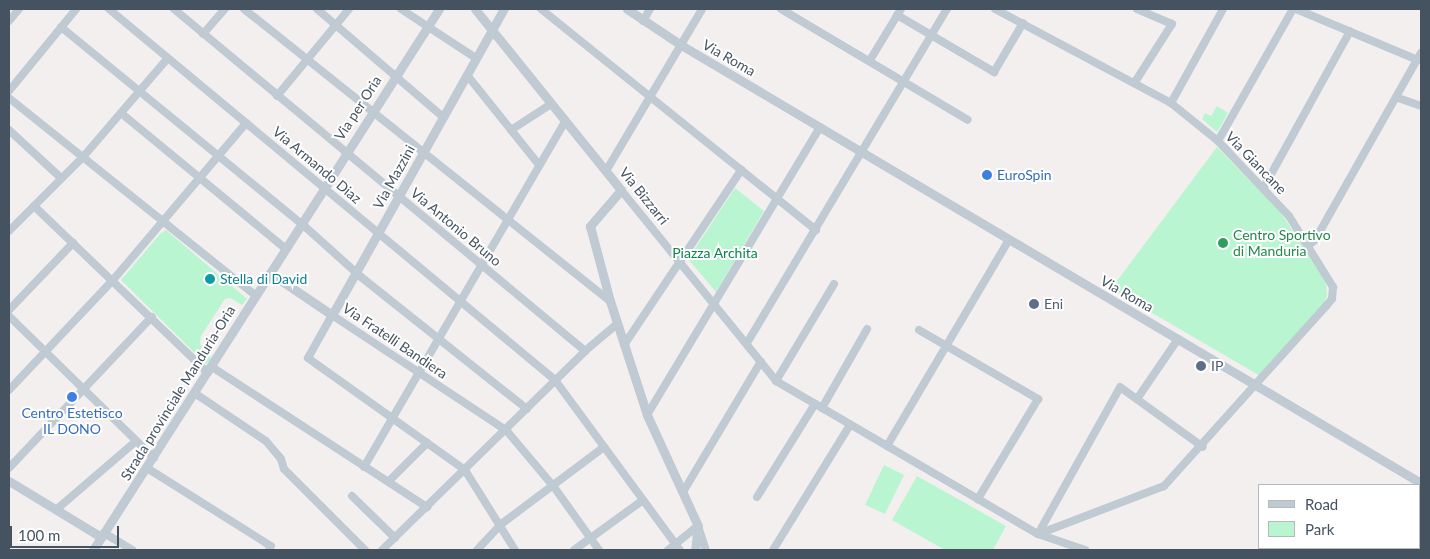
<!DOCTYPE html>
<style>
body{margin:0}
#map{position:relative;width:1430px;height:559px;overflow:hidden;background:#f3efef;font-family:Lato,sans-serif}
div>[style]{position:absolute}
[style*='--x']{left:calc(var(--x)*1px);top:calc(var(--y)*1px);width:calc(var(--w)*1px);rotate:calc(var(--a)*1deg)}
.green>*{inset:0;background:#b9f5d0}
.minor>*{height:8px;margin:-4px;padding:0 4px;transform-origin:4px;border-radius:4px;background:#bfcad3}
.tertiary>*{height:9px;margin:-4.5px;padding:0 4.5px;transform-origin:4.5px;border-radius:4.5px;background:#bfcad3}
.dots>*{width:14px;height:14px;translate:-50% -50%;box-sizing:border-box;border:2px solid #fff;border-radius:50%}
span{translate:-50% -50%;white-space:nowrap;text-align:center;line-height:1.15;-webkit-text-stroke:4px #fff;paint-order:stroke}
.street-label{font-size:14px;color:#455360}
.shop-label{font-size:14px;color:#366cbe}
.left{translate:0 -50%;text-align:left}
.leisure-label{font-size:14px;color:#27864d}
.park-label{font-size:14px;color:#0b8649}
.culture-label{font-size:14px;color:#0d838f}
.service-label{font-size:14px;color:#4e5e75}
.frame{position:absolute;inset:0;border:10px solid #455360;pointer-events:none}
.legend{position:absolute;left:1258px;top:484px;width:162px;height:65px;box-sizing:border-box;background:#fff;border:1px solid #b5babf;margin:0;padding:6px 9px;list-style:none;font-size:15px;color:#455360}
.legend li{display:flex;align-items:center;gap:10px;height:25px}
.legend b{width:25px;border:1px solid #b5babf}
.scale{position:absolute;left:10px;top:526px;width:109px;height:22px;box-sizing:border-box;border:2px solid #455360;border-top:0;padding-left:6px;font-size:15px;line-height:18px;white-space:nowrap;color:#455360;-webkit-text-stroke:4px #fff;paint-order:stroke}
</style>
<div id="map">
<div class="green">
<i style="clip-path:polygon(1217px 106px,1228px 113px,1217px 132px,1202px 119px,1205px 113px,1211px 116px)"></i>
<i style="clip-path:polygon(1217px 147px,1281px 213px,1326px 281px,1327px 296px,1322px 308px,1262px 377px,1111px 289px)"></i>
<i style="clip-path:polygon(735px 188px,764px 211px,716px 292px,688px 259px)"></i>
<i style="clip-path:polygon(166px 230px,247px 299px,242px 305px,230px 298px,225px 299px,201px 336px,200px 344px,212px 359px,206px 364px,121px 280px,160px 234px)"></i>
<i style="clip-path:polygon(884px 465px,904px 475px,885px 514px,865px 505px)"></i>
<i style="clip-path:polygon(917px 476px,1006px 526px,993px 550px,945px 550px,892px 520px)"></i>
</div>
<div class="minor">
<i style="--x:109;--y:9;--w:580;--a:39.75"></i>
<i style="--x:555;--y:380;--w:211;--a:53.7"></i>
<i style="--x:174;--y:9;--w:535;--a:39.76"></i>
<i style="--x:244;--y:9;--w:468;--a:38.6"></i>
<i style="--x:317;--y:9;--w:166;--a:40.6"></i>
<i style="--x:401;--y:9;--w:90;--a:33.2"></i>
<i style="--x:541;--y:9;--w:353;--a:38.8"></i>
<i style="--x:781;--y:9;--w:217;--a:30.7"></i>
<i style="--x:995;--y:9;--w:200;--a:28.1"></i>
<i style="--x:1171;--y:103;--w:60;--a:39"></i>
<i style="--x:1218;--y:141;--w:103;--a:46.6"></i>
<i style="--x:1289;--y:216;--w:84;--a:58.2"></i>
<i style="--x:1333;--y:287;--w:12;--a:95"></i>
<i style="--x:1332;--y:299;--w:8;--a:130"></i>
<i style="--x:1327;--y:305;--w:244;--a:132"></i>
<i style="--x:1164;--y:486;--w:135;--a:159.1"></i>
<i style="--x:1296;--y:9;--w:132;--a:22.7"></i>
<i style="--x:897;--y:15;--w:113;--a:30.4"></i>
<i style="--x:994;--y:72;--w:57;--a:-59.4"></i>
<i style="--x:9;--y:21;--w:16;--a:-50"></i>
<i style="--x:643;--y:21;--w:14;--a:-60"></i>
<i style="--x:61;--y:27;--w:311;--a:39.3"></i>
<i style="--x:302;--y:224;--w:79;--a:41.9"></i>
<i style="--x:361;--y:277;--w:212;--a:38.5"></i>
<i style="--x:203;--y:34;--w:33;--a:-49"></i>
<i style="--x:870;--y:60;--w:60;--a:-58.7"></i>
<i style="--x:467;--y:75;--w:115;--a:51.3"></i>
<i style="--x:1135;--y:82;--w:69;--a:-57.5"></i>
<i style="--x:1172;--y:24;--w:38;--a:-157"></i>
<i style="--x:9;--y:91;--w:106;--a:-50.7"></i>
<i style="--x:277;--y:96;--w:113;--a:-50.4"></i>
<i style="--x:9;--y:98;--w:317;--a:38.7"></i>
<i style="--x:1398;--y:98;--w:24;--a:19"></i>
<i style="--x:1171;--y:103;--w:107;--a:-61"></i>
<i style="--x:121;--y:113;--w:212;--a:39.5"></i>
<i style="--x:9;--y:130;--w:69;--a:42.7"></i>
<i style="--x:511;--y:130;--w:48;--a:-33"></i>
<i style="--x:1218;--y:141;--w:152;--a:-60.4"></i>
<i style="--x:606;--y:171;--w:188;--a:-59.3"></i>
<i style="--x:1264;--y:187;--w:178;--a:-61.1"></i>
<i style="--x:621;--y:190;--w:246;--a:50.9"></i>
<i style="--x:776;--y:381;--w:303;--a:30.3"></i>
<i style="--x:1038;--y:534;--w:50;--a:18.8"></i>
<i style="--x:34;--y:206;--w:241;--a:43.8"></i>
<i style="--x:9;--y:231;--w:105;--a:-45"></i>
<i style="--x:83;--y:157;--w:130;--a:-49.4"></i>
<i style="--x:1309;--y:245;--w:8;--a:-40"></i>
<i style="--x:1315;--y:240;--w:215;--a:-60.5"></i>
<i style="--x:9;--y:310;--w:93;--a:-46.3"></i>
<i style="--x:9;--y:316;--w:203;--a:44.4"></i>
<i style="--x:919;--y:330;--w:138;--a:30.1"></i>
<i style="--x:1038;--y:399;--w:117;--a:121"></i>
<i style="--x:747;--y:343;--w:389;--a:-59.1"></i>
<i style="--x:624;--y:345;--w:211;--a:-56.2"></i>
<i style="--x:212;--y:367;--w:257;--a:33.1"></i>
<i style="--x:776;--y:381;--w:113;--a:-59.1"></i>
<i style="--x:9;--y:390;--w:151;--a:-46.6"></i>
<i style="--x:113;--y:280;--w:206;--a:-49.7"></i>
<i style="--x:196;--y:394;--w:84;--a:33.9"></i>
<i style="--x:266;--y:441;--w:23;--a:50"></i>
<i style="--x:281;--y:459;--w:10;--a:73"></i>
<i style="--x:284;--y:469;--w:115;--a:45"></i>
<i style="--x:1137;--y:399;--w:73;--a:-55.7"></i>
<i style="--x:822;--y:408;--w:91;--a:-60.3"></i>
<i style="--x:647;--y:415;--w:336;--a:-59"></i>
<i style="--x:887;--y:446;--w:239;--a:-59.4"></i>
<i style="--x:364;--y:467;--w:400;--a:-59.8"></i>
<i style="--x:9;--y:468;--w:208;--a:-46.6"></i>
<i style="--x:147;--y:468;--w:146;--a:32.2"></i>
<i style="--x:271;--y:546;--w:4;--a:117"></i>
<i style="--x:389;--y:481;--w:54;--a:-45"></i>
<i style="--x:683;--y:492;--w:152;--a:-59.2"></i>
<i style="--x:352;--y:496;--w:60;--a:44.3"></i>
<i style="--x:757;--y:497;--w:110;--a:-58.1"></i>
<i style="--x:57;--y:509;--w:104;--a:-40.7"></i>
<i style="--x:104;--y:533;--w:33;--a:31"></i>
<i style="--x:1038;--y:534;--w:168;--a:-60.8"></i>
<i style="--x:1120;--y:387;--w:102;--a:35.9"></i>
<i style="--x:382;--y:550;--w:284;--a:-44.4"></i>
<i style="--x:585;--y:351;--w:42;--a:-40.2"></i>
<i style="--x:477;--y:550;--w:34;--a:-47"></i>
<i style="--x:500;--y:525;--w:130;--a:-36.9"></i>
<i style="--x:515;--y:550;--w:94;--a:-122"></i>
<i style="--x:465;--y:470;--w:193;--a:-144.5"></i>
<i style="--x:308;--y:358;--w:49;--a:-60.8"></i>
<i style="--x:332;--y:315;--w:209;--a:33.5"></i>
<i style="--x:506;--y:430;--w:75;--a:49.9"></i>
<i style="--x:554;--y:487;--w:77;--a:54.5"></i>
<i style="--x:574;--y:550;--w:85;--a:-35.9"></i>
<i style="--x:668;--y:550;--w:38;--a:-39"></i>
<i style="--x:698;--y:526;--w:25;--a:72"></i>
<i style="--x:773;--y:550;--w:147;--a:-58.4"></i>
</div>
<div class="tertiary">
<i style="--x:475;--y:9;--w:233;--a:51.1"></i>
<i style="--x:621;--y:190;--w:48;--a:130.7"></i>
<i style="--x:590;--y:226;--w:78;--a:75.1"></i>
<i style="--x:610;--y:301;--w:120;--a:72"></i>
<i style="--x:647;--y:415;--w:122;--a:65.3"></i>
<i style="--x:698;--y:526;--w:24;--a:97"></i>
<i style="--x:627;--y:9;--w:65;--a:33.7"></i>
<i style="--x:681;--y:45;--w:860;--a:30.62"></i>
<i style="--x:270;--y:273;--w:75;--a:34.1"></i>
<i style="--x:332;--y:315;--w:351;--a:-60.7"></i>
<i style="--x:9;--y:481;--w:108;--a:31.3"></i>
<i style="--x:93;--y:550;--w:642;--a:-57.4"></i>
</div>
<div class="dots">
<i style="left:987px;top:175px;background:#3f7fe0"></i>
<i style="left:1223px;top:243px;background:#2e9e5b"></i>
<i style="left:210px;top:279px;background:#0f9aa8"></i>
<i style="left:1034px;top:304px;background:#5c6f8a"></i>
<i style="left:1201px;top:366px;background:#5c6f8a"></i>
<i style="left:72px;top:397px;background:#3f7fe0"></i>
</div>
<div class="street-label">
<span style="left:729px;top:58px;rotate:30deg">Via Roma</span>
<span style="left:358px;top:108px;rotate:-57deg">Via per Oria</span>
<span style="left:1256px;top:163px;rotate:46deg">Via Giancane</span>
<span style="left:317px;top:165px;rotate:40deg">Via Armando Diaz</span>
<span style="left:394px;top:177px;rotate:-61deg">Via Mazzini</span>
<span style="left:644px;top:196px;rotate:51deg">Via Bizzarri</span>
<span style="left:456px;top:227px;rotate:40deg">Via Antonio Bruno</span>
<span style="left:1127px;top:294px;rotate:30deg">Via Roma</span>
<span style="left:395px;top:341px;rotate:34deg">Via Fratelli Bandiera</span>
<span style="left:178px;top:393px;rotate:-58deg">Strada provinciale Manduria-Oria</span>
</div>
<div class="shop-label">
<span class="left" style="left:997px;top:175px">EuroSpin</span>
<span style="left:72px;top:421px">Centro Estetisco<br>IL DONO</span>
</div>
<div class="leisure-label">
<span class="left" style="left:1233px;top:243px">Centro Sportivo<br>di Manduria</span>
</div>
<div class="park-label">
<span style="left:715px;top:253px">Piazza Archita</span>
</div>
<div class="culture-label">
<span class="left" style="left:220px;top:279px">Stella di David</span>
</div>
<div class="service-label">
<span class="left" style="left:1044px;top:304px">Eni</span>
<span class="left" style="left:1211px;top:366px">IP</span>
</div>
<div class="frame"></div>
<ul class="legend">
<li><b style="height:6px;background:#bfcad3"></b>Road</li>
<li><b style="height:14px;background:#b9f5d0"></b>Park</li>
</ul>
<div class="scale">100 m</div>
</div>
